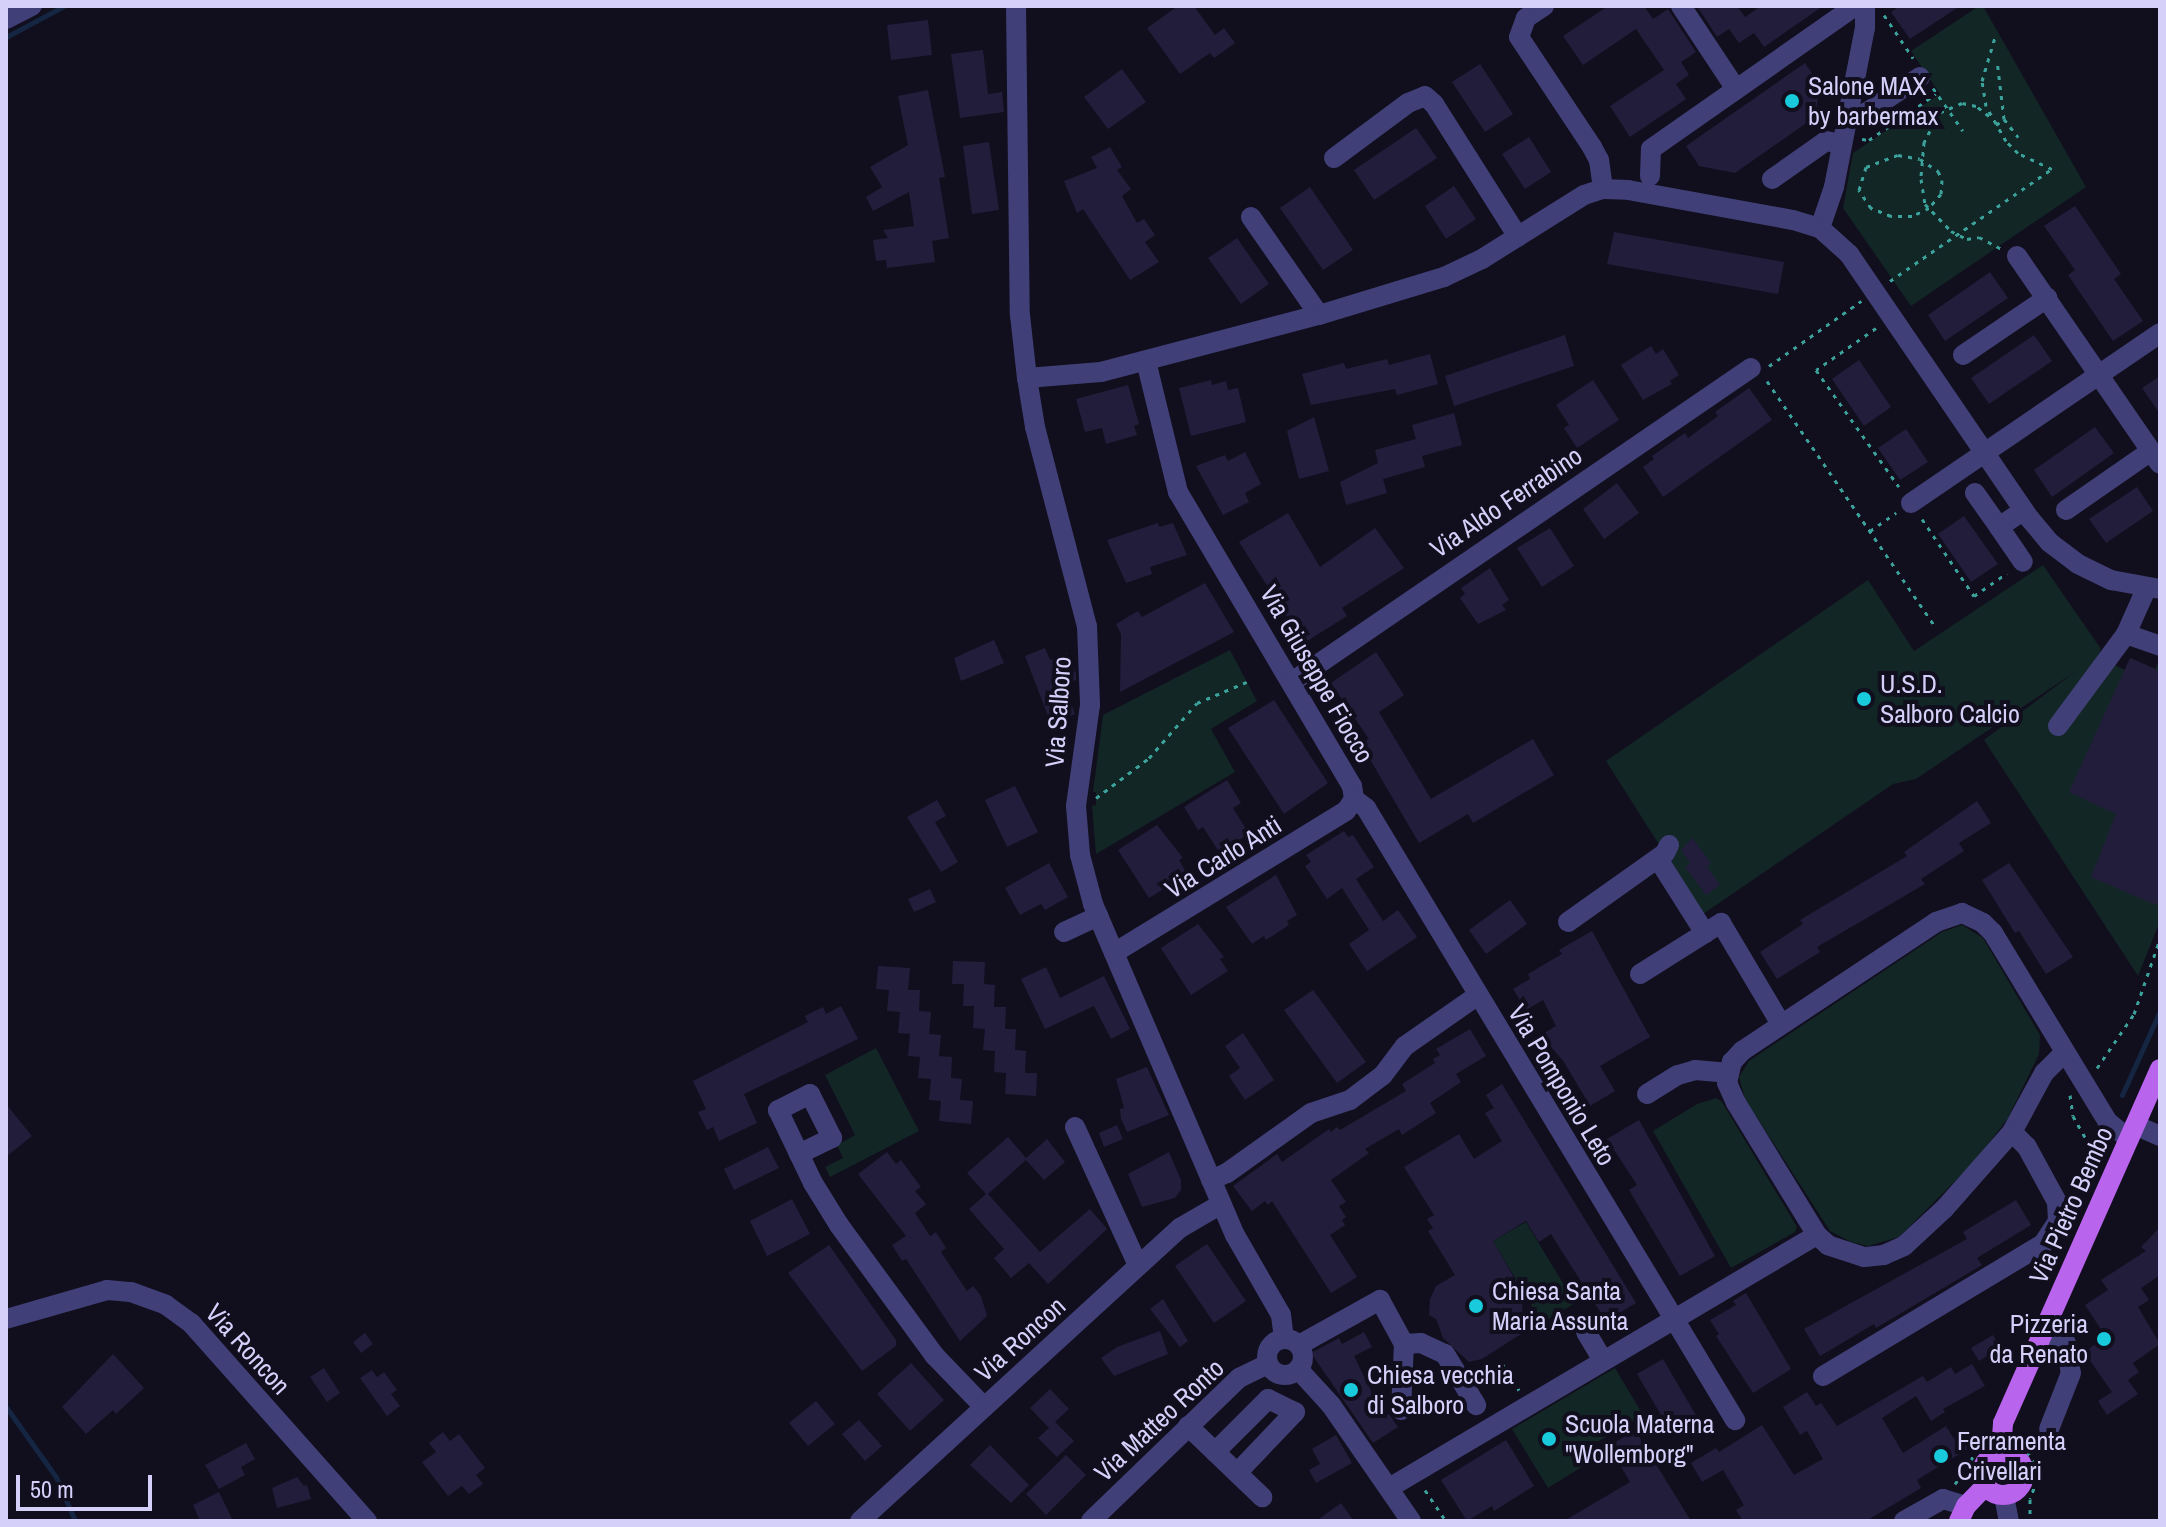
<!DOCTYPE html>
<style>
body{margin:0}
#map{position:relative;width:2166px;height:1527px;overflow:hidden;background:#110e1d;font-family:"Archivo Narrow",sans-serif}
div>[style]{position:absolute}
[style*='--x']{left:calc(var(--x)*1px);top:calc(var(--y)*1px);width:calc(var(--w)*1px);rotate:calc(var(--a)*1deg)}
.green>*{inset:0;background:#122626}
.stream>*{height:5px;margin:-2.5px;padding:0 2.5px;transform-origin:2.5px;border-radius:2.5px;background:#142642}
.building>*{inset:0;background:#231d3c}
.path>*{height:3px;margin-top:-1.5px;transform-origin:0;background:repeating-linear-gradient(90deg,#3ba39c 0 4px,transparent 0 10px)}
.minor>*{height:20px;margin:-10px;padding:0 10px;transform-origin:10px;border-radius:10px;background:#403f77}
.minor>.ring{margin:-10px;padding:0;box-sizing:content-box;background:none;border:20px solid #403f77;border-radius:50%}
.major>*{height:20px;margin:-10px;padding:0 10px;transform-origin:10px;border-radius:10px;background:#b964ed}
.major>.ring{margin:-10px;padding:0;box-sizing:content-box;background:none;border:20px solid #b964ed;border-radius:50%}
.dots>*{width:22px;height:22px;translate:-50% -50%;box-sizing:border-box;border:4px solid #110e1d;border-radius:50%}
span{translate:-50% -50%;white-space:nowrap;text-align:center;line-height:1.15;-webkit-text-stroke:8px #110e1d;paint-order:stroke}
.poi-label{font-size:26px;color:#d4d0fa}
.left{translate:0 -50%;text-align:left}
.right{translate:-100% -50%;text-align:right}
.street-label{font-size:26px;color:#d4d0fa}
.frame{position:absolute;inset:0;border:8px solid #d4d0fa;pointer-events:none}
.scale{position:absolute;left:16px;top:1475px;width:136px;height:36px;box-sizing:border-box;border:4px solid #d4d0fa;border-top:0;padding-left:10px;font-size:24px;line-height:28px;white-space:nowrap;color:#d4d0fa;-webkit-text-stroke:6px #110e1d;paint-order:stroke}
</style>
<div id="map">
<div class="green">
<i style="clip-path:polygon(1979px 6px,1983px 6px,2086px 187px,1911px 306px,1843px 208px,1853px 153px,1940px 94px,1911px 51px)"></i>
<i style="clip-path:polygon(2043px 565px,2101px 649px,2098px 657px,2125px 670px,2131px 658px,2155px 669px,2160px 659px,2160px 921px,2138px 976px,1984px 740px,2076px 671px,1916px 779px,1893px 784px,1703px 914px,1606px 761px,1868px 580px,1914px 651px)"></i>
<i style="clip-path:polygon(1230px 650px,1257px 701px,1211px 729px,1235px 772px,1096px 854px,1092px 806px,1096px 805px,1096px 792px,1093px 792px,1103px 715px)"></i>
<i style="clip-path:polygon(1962px 925px,1983px 938px,2040px 1035px,2039px 1054px,2008px 1118px,1976px 1160px,1899px 1237px,1868px 1246px,1851px 1242px,1830px 1231px,1745px 1099px,1739px 1077px,1749px 1061px,1942px 932px)"></i>
<i style="clip-path:polygon(876px 1048px,919px 1131px,830px 1177px,825px 1167px,843px 1158px,837px 1145px,855px 1135px,825px 1075px)"></i>
<i style="clip-path:polygon(1716px 1098px,1722px 1102px,1797px 1227px,1795px 1232px,1731px 1268px,1653px 1131px,1697px 1104px)"></i>
<i style="clip-path:polygon(1526px 1222px,1575px 1303px,1542px 1323px,1493px 1241px)"></i>
<i style="clip-path:polygon(1615px 1368px,1643px 1415px,1587px 1448px,1593px 1460px,1548px 1488px,1512px 1429px)"></i>
</div>
<div class="stream">
<i style="--x:6;--y:37;--w:66;--a:-28.1"></i>
<i style="--x:2122;--y:1095;--w:92;--a:-65.7"></i>
<i style="--x:6;--y:1407;--w:86;--a:54.5"></i>
<i style="--x:56;--y:1477;--w:48;--a:66.6"></i>
</div>
<div class="building">
<i style="clip-path:polygon(1178px 6px,1194px 6px,1215px 35px,1224px 28px,1235px 43px,1214px 58px,1210px 53px,1180px 74px,1147px 28px)"></i>
<i style="clip-path:polygon(1608px 6px,1644px 6px,1653px 19px,1668px 9px,1696px 52px,1681px 62px,1689px 75px,1676px 84px,1686px 99px,1630px 137px,1610px 106px,1664px 70px,1636px 29px,1583px 65px,1563px 36px)"></i>
<i style="clip-path:polygon(1697px 6px,1737px 6px,1745px 17px,1761px 6px,1823px 6px,1764px 47px,1754px 33px,1739px 43px,1729px 29px,1717px 37px)"></i>
<i style="clip-path:polygon(1900px 6px,1960px 6px,1910px 39px,1891px 12px)"></i>
<i style="clip-path:polygon(928px 20px,932px 55px,891px 60px,887px 25px)"></i>
<i style="clip-path:polygon(983px 50px,988px 94px,1002px 92px,1004px 112px,960px 118px,951px 54px)"></i>
<i style="clip-path:polygon(1805px 63px,1820px 85px,1815px 117px,1735px 173px,1699px 166px,1686px 146px)"></i>
<i style="clip-path:polygon(1480px 64px,1513px 114px,1485px 132px,1452px 82px)"></i>
<i style="clip-path:polygon(1122px 69px,1146px 102px,1108px 129px,1084px 97px)"></i>
<i style="clip-path:polygon(928px 90px,945px 177px,939px 178px,949px 238px,932px 241px,935px 262px,887px 268px,886px 260px,876px 261px,873px 240px,888px 238px,883px 230px,914px 226px,909px 192px,873px 211px,866px 197px,882px 187px,870px 167px,908px 145px,898px 96px)"></i>
<i style="clip-path:polygon(1416px 128px,1437px 158px,1374px 200px,1354px 170px)"></i>
<i style="clip-path:polygon(1529px 137px,1551px 172px,1525px 189px,1502px 154px)"></i>
<i style="clip-path:polygon(989px 142px,999px 210px,972px 214px,963px 146px)"></i>
<i style="clip-path:polygon(1110px 147px,1122px 167px,1117px 170px,1131px 189px,1122px 196px,1137px 223px,1144px 219px,1155px 235px,1145px 242px,1159px 262px,1130px 280px,1083px 209px,1077px 213px,1064px 181px,1097px 168px,1091px 157px)"></i>
<i style="clip-path:polygon(1454px 186px,1476px 219px,1446px 239px,1425px 206px)"></i>
<i style="clip-path:polygon(1310px 187px,1353px 250px,1323px 270px,1280px 208px)"></i>
<i style="clip-path:polygon(2075px 206px,2121px 274px,2114px 279px,2143px 321px,2113px 341px,2068px 275px,2075px 270px,2044px 226px)"></i>
<i style="clip-path:polygon(1614px 232px,1784px 262px,1778px 294px,1607px 264px)"></i>
<i style="clip-path:polygon(1237px 238px,1269px 284px,1241px 304px,1208px 258px)"></i>
<i style="clip-path:polygon(1990px 272px,2008px 298px,1945px 341px,1928px 315px)"></i>
<i style="clip-path:polygon(1565px 335px,1574px 366px,1454px 406px,1445px 376px)"></i>
<i style="clip-path:polygon(2034px 335px,2052px 361px,1989px 404px,1971px 378px)"></i>
<i style="clip-path:polygon(1651px 346px,1656px 354px,1663px 349px,1679px 375px,1670px 381px,1672px 384px,1643px 400px,1621px 365px)"></i>
<i style="clip-path:polygon(1430px 354px,1438px 384px,1397px 395px,1395px 389px,1311px 405px,1302px 374px,1344px 363px,1346px 369px,1387px 359px,1389px 365px)"></i>
<i style="clip-path:polygon(1859px 360px,1891px 407px,1864px 426px,1832px 379px)"></i>
<i style="clip-path:polygon(2160px 376px,2160px 414px,2142px 388px)"></i>
<i style="clip-path:polygon(1211px 380px,1212px 385px,1226px 381px,1228px 390px,1238px 388px,1246px 422px,1191px 436px,1179px 388px)"></i>
<i style="clip-path:polygon(1593px 380px,1619px 420px,1577px 448px,1564px 428px,1569px 425px,1556px 405px)"></i>
<i style="clip-path:polygon(1128px 385px,1139px 424px,1134px 426px,1137px 435px,1106px 444px,1102px 428px,1085px 432px,1076px 399px)"></i>
<i style="clip-path:polygon(1749px 388px,1772px 420px,1663px 497px,1643px 467px,1654px 459px,1652px 456px,1685px 433px,1688px 438px,1718px 416px,1715px 412px)"></i>
<i style="clip-path:polygon(1454px 413px,1462px 445px,1422px 456px,1425px 467px,1383px 479px,1387px 493px,1346px 505px,1340px 482px,1378px 463px,1375px 450px,1416px 439px,1412px 425px)"></i>
<i style="clip-path:polygon(1314px 417px,1329px 471px,1299px 479px,1287px 431px)"></i>
<i style="clip-path:polygon(2095px 427px,2114px 453px,2052px 497px,2034px 470px)"></i>
<i style="clip-path:polygon(1906px 429px,1928px 462px,1900px 480px,1878px 448px)"></i>
<i style="clip-path:polygon(1245px 452px,1261px 484px,1245px 493px,1249px 502px,1223px 515px,1196px 466px,1225px 455px,1228px 461px)"></i>
<i style="clip-path:polygon(1617px 483px,1639px 513px,1604px 539px,1583px 509px)"></i>
<i style="clip-path:polygon(2137px 487px,2153px 511px,2106px 543px,2089px 519px)"></i>
<i style="clip-path:polygon(1288px 513px,1320px 567px,1375px 528px,1404px 568px,1342px 608px,1347px 616px,1304px 643px,1239px 542px)"></i>
<i style="clip-path:polygon(1964px 516px,1998px 564px,1971px 582px,1938px 534px)"></i>
<i style="clip-path:polygon(1158px 523px,1159px 527px,1173px 523px,1187px 555px,1150px 567px,1152px 574px,1126px 583px,1107px 540px)"></i>
<i style="clip-path:polygon(1550px 528px,1574px 566px,1542px 587px,1517px 548px)"></i>
<i style="clip-path:polygon(1490px 568px,1509px 600px,1502px 605px,1506px 610px,1478px 624px,1460px 598px,1465px 594px,1461px 588px)"></i>
<i style="clip-path:polygon(1205px 583px,1234px 632px,1120px 692px,1121px 634px,1116px 624px,1138px 611px,1142px 617px)"></i>
<i style="clip-path:polygon(994px 640px,1004px 663px,961px 681px,954px 658px)"></i>
<i style="clip-path:polygon(1045px 648px,1050px 660px,1067px 653px,1076px 674px,1076px 680px,1064px 685px,1075px 714px,1051px 724px,1025px 656px)"></i>
<i style="clip-path:polygon(1376px 652px,1404px 695px,1379px 712px,1431px 799px,1533px 739px,1554px 775px,1473px 823px,1468px 814px,1419px 843px,1361px 744px,1369px 739px,1331px 683px)"></i>
<i style="clip-path:polygon(2130px 658px,2160px 671px,2160px 898px,2156px 905px,2091px 877px,2116px 814px,2069px 792px)"></i>
<i style="clip-path:polygon(1274px 700px,1328px 783px,1284px 814px,1228px 728px)"></i>
<i style="clip-path:polygon(1227px 780px,1241px 803px,1233px 808px,1249px 834px,1219px 852px,1203px 827px,1198px 830px,1184px 807px)"></i>
<i style="clip-path:polygon(1015px 786px,1038px 832px,1007px 847px,985px 800px)"></i>
<i style="clip-path:polygon(937px 800px,946px 816px,935px 822px,958px 862px,941px 872px,907px 817px)"></i>
<i style="clip-path:polygon(1977px 801px,1991px 823px,1959px 843px,1964px 851px,1921px 879px,1925px 884px,1817px 947px,1820px 952px,1777px 979px,1760px 952px,1803px 924px,1800px 920px,1907px 856px,1904px 852px)"></i>
<i style="clip-path:polygon(1157px 825px,1183px 858px,1179px 860px,1187px 874px,1149px 898px,1118px 850px)"></i>
<i style="clip-path:polygon(1344px 831px,1348px 837px,1353px 835px,1374px 867px,1356px 879px,1383px 921px,1398px 910px,1417px 937px,1367px 971px,1349px 944px,1369px 930px,1342px 888px,1327px 899px,1305px 866px,1311px 862px,1306px 855px)"></i>
<i style="clip-path:polygon(1692px 838px,1711px 863px,1707px 867px,1720px 885px,1706px 895px,1685px 867px,1690px 863px,1681px 850px)"></i>
<i style="clip-path:polygon(1049px 863px,1068px 897px,1045px 910px,1041px 904px,1020px 915px,1005px 888px)"></i>
<i style="clip-path:polygon(2009px 863px,2073px 957px,2046px 974px,2019px 931px,2015px 933px,1982px 880px)"></i>
<i style="clip-path:polygon(1276px 875px,1297px 915px,1287px 921px,1289px 925px,1266px 940px,1264px 936px,1252px 944px,1226px 907px)"></i>
<i style="clip-path:polygon(930px 889px,936px 902px,914px 912px,908px 899px)"></i>
<i style="clip-path:polygon(1510px 900px,1527px 924px,1486px 954px,1469px 930px)"></i>
<i style="clip-path:polygon(1198px 924px,1224px 957px,1220px 959px,1228px 971px,1191px 995px,1161px 948px)"></i>
<i style="clip-path:polygon(1592px 931px,1650px 1037px,1600px 1066px,1615px 1091px,1590px 1106px,1564px 1062px,1541px 1035px,1556px 1026px,1543px 1000px,1526px 1010px,1513px 989px,1530px 979px,1528px 974px,1562px 954px,1559px 950px)"></i>
<i style="clip-path:polygon(953px 961px,985px 962px,984px 984px,995px 985px,994px 1007px,1006px 1007px,1005px 1029px,1016px 1029px,1015px 1050px,1026px 1051px,1025px 1073px,1037px 1073px,1036px 1096px,1005px 1094px,1006px 1073px,994px 1072px,995px 1051px,983px 1050px,985px 1029px,973px 1028px,974px 1006px,963px 1006px,964px 984px,952px 984px)"></i>
<i style="clip-path:polygon(878px 966px,910px 968px,908px 990px,920px 990px,919px 1011px,931px 1012px,929px 1034px,941px 1035px,939px 1056px,952px 1057px,951px 1078px,962px 1079px,960px 1100px,973px 1101px,971px 1124px,939px 1121px,941px 1101px,929px 1100px,931px 1079px,918px 1078px,920px 1057px,908px 1056px,910px 1034px,898px 1033px,900px 1012px,887px 1011px,889px 990px,876px 989px)"></i>
<i style="clip-path:polygon(1046px 967px,1060px 998px,1104px 976px,1130px 1029px,1111px 1039px,1094px 1006px,1045px 1029px,1021px 979px)"></i>
<i style="clip-path:polygon(1313px 990px,1366px 1062px,1337px 1083px,1284px 1010px)"></i>
<i style="clip-path:polygon(841px 1006px,858px 1039px,744px 1094px,757px 1123px,719px 1141px,713px 1127px,707px 1130px,698px 1112px,706px 1109px,693px 1081px,808px 1022px,805px 1016px,823px 1007px,826px 1014px)"></i>
<i style="clip-path:polygon(1470px 1029px,1486px 1056px,1456px 1074px,1461px 1082px,1430px 1103px,1436px 1113px,1402px 1135px,1399px 1129px,1365px 1149px,1369px 1153px,1331px 1180px,1346px 1202px,1339px 1206px,1346px 1217px,1342px 1220px,1345px 1225px,1330px 1235px,1357px 1277px,1331px 1293px,1272px 1201px,1268px 1205px,1265px 1201px,1252px 1211px,1233px 1186px,1277px 1154px,1282px 1162px,1329px 1129px,1331px 1132px,1337px 1127px,1340px 1130px,1406px 1091px,1402px 1084px,1435px 1063px,1433px 1059px,1440px 1055px,1436px 1049px)"></i>
<i style="clip-path:polygon(1243px 1033px,1274px 1080px,1245px 1100px,1229px 1076px,1240px 1068px,1225px 1046px)"></i>
<i style="clip-path:polygon(1147px 1067px,1169px 1115px,1127px 1132px,1121px 1119px,1120px 1109px,1124px 1108px,1116px 1079px)"></i>
<i style="clip-path:polygon(1502px 1084px,1636px 1303px,1606px 1321px,1551px 1234px,1539px 1242px,1526px 1221px,1493px 1241px,1523px 1293px,1521px 1334px,1482px 1359px,1469px 1362px,1443px 1338px,1436px 1319px,1429px 1315px,1430px 1299px,1436px 1286px,1455px 1275px,1428px 1231px,1433px 1228px,1427px 1219px,1434px 1215px,1404px 1167px,1459px 1134px,1474px 1159px,1502px 1141px,1485px 1113px,1494px 1108px,1486px 1095px)"></i>
<i style="clip-path:polygon(6px 1104px,32px 1136px,6px 1157px)"></i>
<i style="clip-path:polygon(1639px 1120px,1715px 1256px,1680px 1276px,1629px 1190px,1637px 1185px,1607px 1139px)"></i>
<i style="clip-path:polygon(1117px 1125px,1123px 1139px,1104px 1147px,1099px 1133px)"></i>
<i style="clip-path:polygon(1008px 1137px,1026px 1158px,1047px 1139px,1065px 1162px,1044px 1180px,1026px 1160px,988px 1194px,1040px 1252px,1090px 1209px,1107px 1229px,1048px 1284px,1029px 1263px,1011px 1278px,994px 1258px,1004px 1249px,969px 1209px,986px 1194px,967px 1173px)"></i>
<i style="clip-path:polygon(768px 1147px,779px 1168px,734px 1190px,724px 1169px)"></i>
<i style="clip-path:polygon(887px 1152px,896px 1164px,901px 1160px,921px 1187px,915px 1191px,926px 1204px,915px 1213px,930px 1236px,936px 1232px,946px 1248px,941px 1252px,967px 1291px,973px 1286px,981px 1296px,987px 1316px,960px 1341px,906px 1259px,902px 1261px,892px 1245px,906px 1236px,858px 1174px)"></i>
<i style="clip-path:polygon(1169px 1152px,1181px 1180px,1181px 1190px,1175px 1198px,1142px 1207px,1128px 1174px)"></i>
<i style="clip-path:polygon(792px 1199px,810px 1234px,767px 1256px,750px 1221px)"></i>
<i style="clip-path:polygon(2016px 1200px,2031px 1225px,1977px 1258px,1982px 1265px,1876px 1328px,1874px 1324px,1820px 1356px,1804px 1329px,1967px 1239px,1963px 1232px)"></i>
<i style="clip-path:polygon(2160px 1227px,2160px 1275px,2141px 1288px,2149px 1300px,2138px 1307px,2160px 1344px,2133px 1363px,2139px 1372px,2128px 1380px,2138px 1394px,2107px 1415px,2098px 1401px,2112px 1392px,2084px 1352px,2106px 1337px,2085px 1305px,2108px 1290px,2101px 1280px,2146px 1251px,2141px 1247px)"></i>
<i style="clip-path:polygon(1207px 1244px,1246px 1301px,1214px 1323px,1175px 1266px)"></i>
<i style="clip-path:polygon(829px 1245px,896px 1340px,896px 1346px,862px 1371px,788px 1273px)"></i>
<i style="clip-path:polygon(1746px 1293px,1791px 1369px,1753px 1393px,1716px 1336px,1719px 1334px,1710px 1320px,1736px 1305px,1733px 1301px)"></i>
<i style="clip-path:polygon(1163px 1299px,1188px 1341px,1180px 1347px,1150px 1309px)"></i>
<i style="clip-path:polygon(1160px 1331px,1168px 1354px,1114px 1376px,1101px 1358px,1117px 1347px)"></i>
<i style="clip-path:polygon(1364px 1332px,1372px 1347px,1354px 1356px,1384px 1417px,1389px 1414px,1398px 1427px,1373px 1443px,1311px 1353px,1339px 1338px,1342px 1344px)"></i>
<i style="clip-path:polygon(365px 1333px,373px 1344px,361px 1353px,353px 1342px)"></i>
<i style="clip-path:polygon(1993px 1335px,2001px 1348px,1979px 1361px,1971px 1348px)"></i>
<i style="clip-path:polygon(113px 1354px,144px 1388px,116px 1414px,113px 1410px,86px 1434px,62px 1407px)"></i>
<i style="clip-path:polygon(1663px 1359px,1697px 1417px,1671px 1432px,1637px 1374px)"></i>
<i style="clip-path:polygon(911px 1363px,944px 1400px,910px 1431px,877px 1394px)"></i>
<i style="clip-path:polygon(1972px 1364px,1985px 1386px,1943px 1409px,1945px 1412px,1931px 1421px,1916px 1396px,1882px 1418px,1903px 1453px,1946px 1426px,1954px 1439px,1961px 1435px,1969px 1448px,1917px 1480px,1921px 1488px,1866px 1521px,1743px 1521px,1736px 1510px,1744px 1505px,1723px 1470px,1702px 1482px,1691px 1463px,1716px 1448px,1719px 1452px,1762px 1425px,1794px 1475px,1823px 1459px,1807px 1431px,1800px 1435px,1783px 1407px,1807px 1392px,1816px 1406px,1821px 1403px,1837px 1426px,1923px 1376px,1927px 1382px,1951px 1367px,1955px 1374px)"></i>
<i style="clip-path:polygon(324px 1368px,340px 1393px,327px 1402px,310px 1377px)"></i>
<i style="clip-path:polygon(372px 1370px,377px 1377px,384px 1372px,397px 1390px,391px 1394px,400px 1406px,387px 1416px,360px 1378px)"></i>
<i style="clip-path:polygon(1050px 1389px,1069px 1409px,1055px 1422px,1074px 1441px,1057px 1457px,1038px 1438px,1049px 1428px,1030px 1408px)"></i>
<i style="clip-path:polygon(816px 1401px,835px 1424px,808px 1446px,789px 1423px)"></i>
<i style="clip-path:polygon(859px 1420px,882px 1446px,865px 1461px,842px 1434px)"></i>
<i style="clip-path:polygon(1635px 1430px,1691px 1521px,1564px 1521px,1630px 1482px,1609px 1446px)"></i>
<i style="clip-path:polygon(443px 1432px,450px 1441px,459px 1434px,485px 1468px,476px 1475px,483px 1484px,469px 1494px,462px 1486px,448px 1496px,422px 1462px,436px 1452px,429px 1443px)"></i>
<i style="clip-path:polygon(1336px 1435px,1352px 1463px,1316px 1483px,1309px 1470px,1320px 1464px,1312px 1449px)"></i>
<i style="clip-path:polygon(1506px 1440px,1534px 1486px,1494px 1511px,1492px 1506px,1467px 1521px,1441px 1480px)"></i>
<i style="clip-path:polygon(246px 1443px,255px 1459px,241px 1467px,245px 1475px,219px 1489px,205px 1465px)"></i>
<i style="clip-path:polygon(990px 1445px,1029px 1485px,1011px 1503px,970px 1465px)"></i>
<i style="clip-path:polygon(1066px 1455px,1086px 1475px,1046px 1515px,1026px 1494px)"></i>
<i style="clip-path:polygon(297px 1477px,304px 1486px,307px 1485px,311px 1499px,277px 1508px,272px 1488px)"></i>
<i style="clip-path:polygon(219px 1492px,233px 1521px,200px 1521px,193px 1505px)"></i>
<i style="clip-path:polygon(1341px 1503px,1354px 1521px,1316px 1521px)"></i>
</div>
<div class="path">
<i style="--x:1884;--y:15;--w:52;--a:56"></i>
<i style="--x:1933;--y:88;--w:52;--a:55.1"></i>
<i style="--x:1989;--y:116;--w:16;--a:-142"></i>
<i style="--x:1976;--y:106;--w:14;--a:-168"></i>
<i style="--x:1962;--y:103;--w:25;--a:157"></i>
<i style="--x:1939;--y:113;--w:33;--a:117"></i>
<i style="--x:1924;--y:142;--w:37;--a:95"></i>
<i style="--x:1921;--y:179;--w:25;--a:81"></i>
<i style="--x:1925;--y:204;--w:37;--a:46"></i>
<i style="--x:1951;--y:231;--w:18;--a:27"></i>
<i style="--x:1967;--y:239;--w:12;--a:-9"></i>
<i style="--x:1979;--y:237;--w:26;--a:28"></i>
<i style="--x:2004;--y:119;--w:23;--a:52"></i>
<i style="--x:1996;--y:125;--w:10;--a:-37"></i>
<i style="--x:2004;--y:119;--w:59;--a:-96.8"></i>
<i style="--x:1862;--y:139;--w:7;--a:8"></i>
<i style="--x:1869;--y:140;--w:81;--a:-34.5"></i>
<i style="--x:1898;--y:155;--w:22;--a:10"></i>
<i style="--x:1920;--y:159;--w:22;--a:34"></i>
<i style="--x:1938;--y:171;--w:10;--a:66"></i>
<i style="--x:1942;--y:180;--w:14;--a:94"></i>
<i style="--x:1941;--y:194;--w:18;--a:131"></i>
<i style="--x:1929;--y:208;--w:19;--a:155"></i>
<i style="--x:1912;--y:216;--w:21;--a:180"></i>
<i style="--x:1891;--y:216;--w:22;--a:-158"></i>
<i style="--x:1871;--y:208;--w:22;--a:-124"></i>
<i style="--x:1859;--y:190;--w:24;--a:-73"></i>
<i style="--x:1866;--y:167;--w:34;--a:-21"></i>
<i style="--x:1890;--y:281;--w:197;--a:-34.7"></i>
<i style="--x:2052;--y:169;--w:38;--a:-155"></i>
<i style="--x:2018;--y:153;--w:17;--a:-135"></i>
<i style="--x:2006;--y:141;--w:40;--a:-119.7"></i>
<i style="--x:1986;--y:106;--w:25;--a:-99"></i>
<i style="--x:1982;--y:81;--w:46;--a:-73.5"></i>
<i style="--x:1876;--y:328;--w:73;--a:145"></i>
<i style="--x:1816;--y:370;--w:143;--a:54.6"></i>
<i style="--x:1769;--y:366;--w:113;--a:-35.2"></i>
<i style="--x:1767;--y:381;--w:296;--a:55.6"></i>
<i style="--x:1922;--y:519;--w:93;--a:56"></i>
<i style="--x:1974;--y:596;--w:40;--a:-34.9"></i>
<i style="--x:1870;--y:531;--w:32;--a:-35"></i>
<i style="--x:1096;--y:798;--w:66;--a:-37"></i>
<i style="--x:1149;--y:758;--w:73;--a:-48.9"></i>
<i style="--x:1197;--y:703;--w:56;--a:-22.9"></i>
<i style="--x:2097;--y:1068;--w:65;--a:-55.6"></i>
<i style="--x:2134;--y:1014;--w:79;--a:-70.9"></i>
<i style="--x:2070;--y:1095;--w:21;--a:82"></i>
<i style="--x:2073;--y:1116;--w:51;--a:60.4"></i>
<i style="--x:1502;--y:1363;--w:32;--a:58"></i>
<i style="--x:2022;--y:1443;--w:21;--a:59"></i>
<i style="--x:2033;--y:1461;--w:18;--a:77"></i>
<i style="--x:2037;--y:1479;--w:21;--a:109"></i>
<i style="--x:2030;--y:1499;--w:22;--a:90"></i>
<i style="--x:1963;--y:1479;--w:48;--a:-66.6"></i>
<i style="--x:1955;--y:1484;--w:19;--a:-55"></i>
<i style="--x:1425;--y:1490;--w:37;--a:56"></i>
</div>
<div class="minor">
<i style="--x:1016;--y:6;--w:309;--a:89.3"></i>
<i style="--x:1020;--y:315;--w:63;--a:83.7"></i>
<i style="--x:1027;--y:378;--w:50;--a:80.7"></i>
<i style="--x:1035;--y:427;--w:206;--a:75.4"></i>
<i style="--x:1087;--y:626;--w:79;--a:87.8"></i>
<i style="--x:1090;--y:705;--w:102;--a:97.9"></i>
<i style="--x:1076;--y:806;--w:49;--a:85.3"></i>
<i style="--x:1080;--y:855;--w:51;--a:75.1"></i>
<i style="--x:1093;--y:904;--w:360;--a:66.8"></i>
<i style="--x:1235;--y:1235;--w:92;--a:60.1"></i>
<i style="--x:1281;--y:1315;--w:23;--a:83"></i>
<i style="--x:1544;--y:6;--w:22;--a:146"></i>
<i style="--x:1526;--y:18;--w:20;--a:110"></i>
<i style="--x:1519;--y:37;--w:132;--a:56.4"></i>
<i style="--x:1592;--y:147;--w:15;--a:62"></i>
<i style="--x:1599;--y:160;--w:29;--a:82"></i>
<i style="--x:1681;--y:6;--w:100;--a:56.5"></i>
<i style="--x:6;--y:19;--w:29;--a:-27"></i>
<i style="--x:1849;--y:112;--w:15;--a:8"></i>
<i style="--x:1864;--y:114;--w:67;--a:-33.5"></i>
<i style="--x:1334;--y:158;--w:92;--a:-36.6"></i>
<i style="--x:1408;--y:103;--w:18;--a:-22"></i>
<i style="--x:1425;--y:96;--w:12;--a:42"></i>
<i style="--x:1434;--y:104;--w:157;--a:57.7"></i>
<i style="--x:1650;--y:176;--w:27;--a:-88"></i>
<i style="--x:1651;--y:149;--w:249;--a:-35"></i>
<i style="--x:1772;--y:179;--w:66;--a:-35.1"></i>
<i style="--x:1826;--y:141;--w:16;--a:11"></i>
<i style="--x:1251;--y:217;--w:119;--a:55.2"></i>
<i style="--x:1820;--y:228;--w:43;--a:-71.1"></i>
<i style="--x:1834;--y:187;--w:162;--a:-79"></i>
<i style="--x:1865;--y:28;--w:22;--a:-90"></i>
<i style="--x:2017;--y:256;--w:252;--a:55.5"></i>
<i style="--x:1963;--y:355;--w:102;--a:-34.2"></i>
<i style="--x:1146;--y:361;--w:135;--a:76.3"></i>
<i style="--x:1178;--y:492;--w:342;--a:59.4"></i>
<i style="--x:1352;--y:786;--w:13;--a:81"></i>
<i style="--x:1354;--y:799;--w:15;--a:37"></i>
<i style="--x:1366;--y:808;--w:715;--a:58.91"></i>
<i style="--x:1027;--y:378;--w:74;--a:-4.6"></i>
<i style="--x:1101;--y:372;--w:225;--a:-14.7"></i>
<i style="--x:1319;--y:315;--w:131;--a:-16.9"></i>
<i style="--x:1444;--y:277;--w:42;--a:-25.3"></i>
<i style="--x:1482;--y:259;--w:120;--a:-32.1"></i>
<i style="--x:1584;--y:195;--w:20;--a:-18"></i>
<i style="--x:1603;--y:189;--w:25;--a:2"></i>
<i style="--x:1628;--y:190;--w:168;--a:10.3"></i>
<i style="--x:1793;--y:220;--w:28;--a:17"></i>
<i style="--x:1820;--y:228;--w:39;--a:42"></i>
<i style="--x:1849;--y:254;--w:321;--a:55.7"></i>
<i style="--x:2030;--y:519;--w:30;--a:50"></i>
<i style="--x:2049;--y:542;--w:36;--a:37"></i>
<i style="--x:2078;--y:564;--w:37;--a:26"></i>
<i style="--x:2111;--y:580;--w:50;--a:10.4"></i>
<i style="--x:1975;--y:493;--w:42;--a:54.8"></i>
<i style="--x:1999;--y:527;--w:30;--a:-34"></i>
<i style="--x:1911;--y:503;--w:301;--a:-34.3"></i>
<i style="--x:2066;--y:510;--w:103;--a:-34.8"></i>
<i style="--x:1999;--y:527;--w:42;--a:55.6"></i>
<i style="--x:2126;--y:634;--w:36;--a:19"></i>
<i style="--x:1292;--y:682;--w:556;--a:-34.38"></i>
<i style="--x:2058;--y:726;--w:114;--a:-53.5"></i>
<i style="--x:2126;--y:634;--w:51;--a:-65.9"></i>
<i style="--x:1658;--y:859;--w:88;--a:57.6"></i>
<i style="--x:1568;--y:922;--w:119;--a:-35.4"></i>
<i style="--x:1665;--y:853;--w:9;--a:-63"></i>
<i style="--x:1064;--y:932;--w:38;--a:-25"></i>
<i style="--x:1114;--y:953;--w:272;--a:-31.5"></i>
<i style="--x:1346;--y:811;--w:14;--a:-56"></i>
<i style="--x:1640;--y:974;--w:96;--a:-32.2"></i>
<i style="--x:1721;--y:923;--w:117;--a:59.3"></i>
<i style="--x:2064;--y:1053;--w:28;--a:135"></i>
<i style="--x:2044;--y:1073;--w:67;--a:118.5"></i>
<i style="--x:2012;--y:1132;--w:103;--a:131.4"></i>
<i style="--x:1944;--y:1209;--w:54;--a:137.2"></i>
<i style="--x:1904;--y:1246;--w:22;--a:156"></i>
<i style="--x:1884;--y:1255;--w:20;--a:174"></i>
<i style="--x:1864;--y:1257;--w:38;--a:-162"></i>
<i style="--x:1828;--y:1245;--w:15;--a:-138"></i>
<i style="--x:1817;--y:1235;--w:155;--a:-121.5"></i>
<i style="--x:1736;--y:1103;--w:22;--a:-114"></i>
<i style="--x:1727;--y:1083;--w:22;--a:-77"></i>
<i style="--x:1732;--y:1062;--w:15;--a:-48"></i>
<i style="--x:1742;--y:1051;--w:233;--a:-33.6"></i>
<i style="--x:1936;--y:922;--w:28;--a:-19"></i>
<i style="--x:1962;--y:913;--w:23;--a:25"></i>
<i style="--x:1983;--y:923;--w:14;--a:45"></i>
<i style="--x:1993;--y:933;--w:221;--a:58.7"></i>
<i style="--x:2108;--y:1122;--w:27;--a:39"></i>
<i style="--x:1647;--y:1094;--w:36;--a:-32"></i>
<i style="--x:1678;--y:1075;--w:18;--a:-16"></i>
<i style="--x:1695;--y:1070;--w:32;--a:5"></i>
<i style="--x:2135;--y:1125;--w:27;--a:24"></i>
<i style="--x:1075;--y:1127;--w:152;--a:65.5"></i>
<i style="--x:799;--y:1154;--w:37;--a:-26"></i>
<i style="--x:832;--y:1138;--w:49;--a:-116.6"></i>
<i style="--x:810;--y:1094;--w:36;--a:153"></i>
<i style="--x:778;--y:1110;--w:81;--a:64.4"></i>
<i style="--x:813;--y:1183;--w:49;--a:58.2"></i>
<i style="--x:839;--y:1225;--w:162;--a:53.8"></i>
<i style="--x:935;--y:1356;--w:71;--a:46.1"></i>
<i style="--x:1211;--y:1180;--w:17;--a:-24"></i>
<i style="--x:1227;--y:1173;--w:103;--a:-35.5"></i>
<i style="--x:1311;--y:1113;--w:41;--a:-18.4"></i>
<i style="--x:1350;--y:1100;--w:41;--a:-37.1"></i>
<i style="--x:1383;--y:1075;--w:36;--a:-53"></i>
<i style="--x:1405;--y:1046;--w:89;--a:-34.9"></i>
<i style="--x:6;--y:1319;--w:105;--a:-16"></i>
<i style="--x:107;--y:1290;--w:24;--a:5"></i>
<i style="--x:131;--y:1292;--w:37;--a:20"></i>
<i style="--x:166;--y:1305;--w:31;--a:36"></i>
<i style="--x:191;--y:1323;--w:265;--a:48.4"></i>
<i style="--x:1586;--y:1332;--w:33;--a:59"></i>
<i style="--x:2043;--y:1332;--w:25;--a:26"></i>
<i style="--x:2066;--y:1343;--w:30;--a:81"></i>
<i style="--x:2071;--y:1373;--w:60;--a:111.4"></i>
<i class="ring" style="left:1267px;top:1339px;width:16px;height:16px"></i>
<i style="--x:1299;--y:1345;--w:93;--a:-29.1"></i>
<i style="--x:1380;--y:1300;--w:50;--a:61.4"></i>
<i style="--x:1404;--y:1344;--w:17;--a:-3"></i>
<i style="--x:1421;--y:1343;--w:26;--a:25"></i>
<i style="--x:1445;--y:1354;--w:60;--a:58.7"></i>
<i style="--x:1298;--y:1369;--w:49;--a:47.5"></i>
<i style="--x:1331;--y:1405;--w:141;--a:55.4"></i>
<i style="--x:1823;--y:1376;--w:257;--a:-31"></i>
<i style="--x:2043;--y:1244;--w:27;--a:-57"></i>
<i style="--x:2058;--y:1221;--w:19;--a:-93"></i>
<i style="--x:2057;--y:1202;--w:63;--a:-118.6"></i>
<i style="--x:2027;--y:1147;--w:21;--a:-135"></i>
<i style="--x:1401;--y:1410;--w:66;--a:-87.4"></i>
<i style="--x:1188;--y:1426;--w:103;--a:43.8"></i>
<i style="--x:1215;--y:1452;--w:75;--a:-45"></i>
<i style="--x:1268;--y:1399;--w:30;--a:26"></i>
<i style="--x:1295;--y:1412;--w:84;--a:133.6"></i>
<i style="--x:1389;--y:1488;--w:497;--a:-30.6"></i>
<i style="--x:2004;--y:1496;--w:25;--a:79"></i>
<i style="--x:860;--y:1521;--w:434;--a:-42.5"></i>
<i style="--x:1180;--y:1228;--w:48;--a:-30.3"></i>
<i style="--x:1091;--y:1521;--w:206;--a:-44"></i>
<i style="--x:1239;--y:1378;--w:32;--a:-26"></i>
<i style="--x:1904;--y:1521;--w:45;--a:-29.4"></i>
<i style="--x:1943;--y:1499;--w:24;--a:17"></i>
</div>
<div class="major">
<i style="--x:2001;--y:1452;--w:29;--a:-86"></i>
<i style="--x:2003;--y:1423;--w:387;--a:-66.1"></i>
<i class="ring" style="left:1982px;top:1453px;width:22px;height:22px"></i>
<i style="--x:1959;--y:1521;--w:17;--a:-65"></i>
<i style="--x:1966;--y:1506;--w:28;--a:-46"></i>
</div>
<div class="dots">
<i style="left:1792px;top:101px;background:#19cadc"></i>
<i style="left:1864px;top:699px;background:#19cadc"></i>
<i style="left:1476px;top:1306px;background:#19cadc"></i>
<i style="left:2104px;top:1339px;background:#19cadc"></i>
<i style="left:1351px;top:1390px;background:#19cadc"></i>
<i style="left:1549px;top:1439px;background:#19cadc"></i>
<i style="left:1941px;top:1456px;background:#19cadc"></i>
</div>
<div class="poi-label">
<span class="left" style="left:1808px;top:101px">Salone MAX<br>by barbermax</span>
<span class="left" style="left:1880px;top:699px">U.S.D.<br>Salboro Calcio</span>
<span class="left" style="left:1492px;top:1306px">Chiesa Santa<br>Maria Assunta</span>
<span class="right" style="left:2088px;top:1339px">Pizzeria<br>da Renato</span>
<span class="left" style="left:1367px;top:1390px">Chiesa vecchia<br>di Salboro</span>
<span class="left" style="left:1565px;top:1439px">Scuola Materna<br>"Wollemborg"</span>
<span class="left" style="left:1957px;top:1456px">Ferramenta<br>Crivellari</span>
</div>
<div class="street-label">
<span style="left:1506px;top:502px;rotate:-34deg">Via Aldo Ferrabino</span>
<span style="left:1317px;top:674px;rotate:60deg">Via Giuseppe Fiocco</span>
<span style="left:1058px;top:712px;rotate:-86deg">Via Salboro</span>
<span style="left:1223px;top:857px;rotate:-32deg">Via Carlo Anti</span>
<span style="left:1562px;top:1085px;rotate:59deg">Via Pomponio Leto</span>
<span style="left:2071px;top:1205px;rotate:-66deg">Via Pietro Bembo</span>
<span style="left:1020px;top:1339px;rotate:-42deg">Via Roncon</span>
<span style="left:248px;top:1349px;rotate:48deg">Via Roncon</span>
<span style="left:1159px;top:1420px;rotate:-43deg">Via Matteo Ronto</span>
</div>
<div class="frame"></div>
<div class="scale">50 m</div>
</div>
